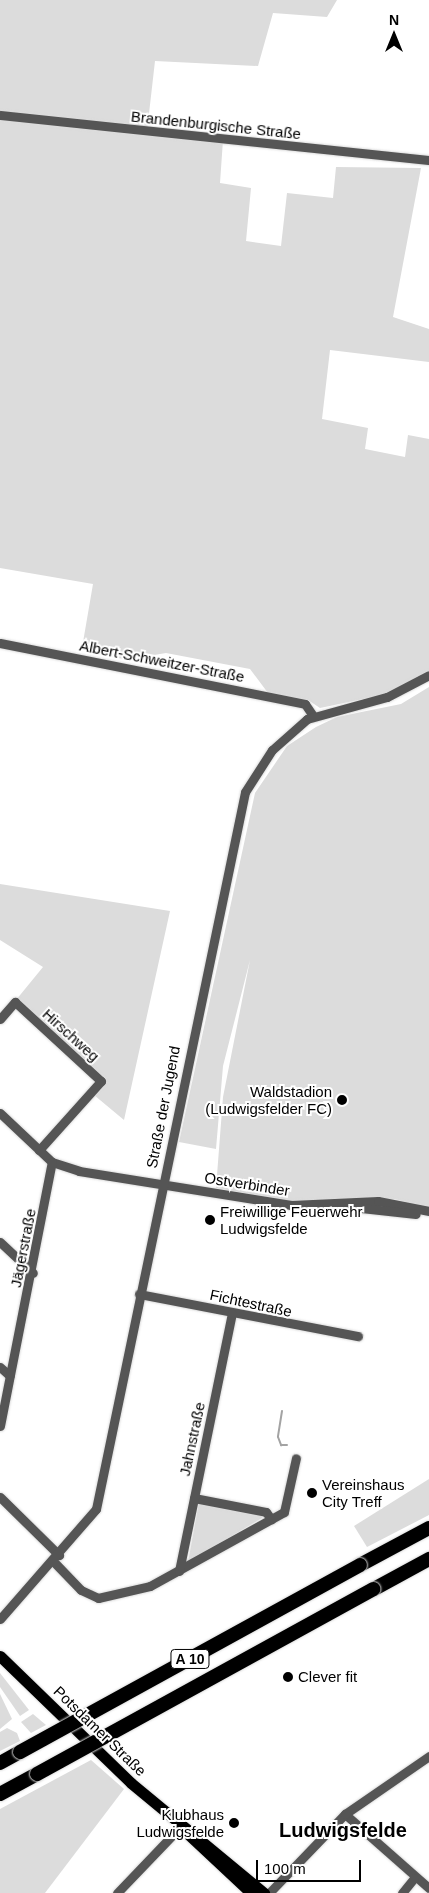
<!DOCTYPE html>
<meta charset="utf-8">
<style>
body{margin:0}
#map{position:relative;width:429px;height:1893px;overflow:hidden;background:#fff;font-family:Arial,sans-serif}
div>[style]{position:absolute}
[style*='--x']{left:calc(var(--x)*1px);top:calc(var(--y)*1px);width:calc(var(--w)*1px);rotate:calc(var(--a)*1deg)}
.green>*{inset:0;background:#dcdcdc}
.stream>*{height:2px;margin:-1px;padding:0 1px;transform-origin:1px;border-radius:1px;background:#a3a3a3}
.roads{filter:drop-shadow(0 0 1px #dbdbdb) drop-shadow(0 0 1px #dbdbdb)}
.minor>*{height:9px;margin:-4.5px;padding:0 4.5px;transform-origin:4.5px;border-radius:4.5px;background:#555}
.major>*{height:11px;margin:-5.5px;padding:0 5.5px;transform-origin:5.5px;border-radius:5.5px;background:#000}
.highway>*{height:14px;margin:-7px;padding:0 7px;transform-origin:7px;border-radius:7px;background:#000}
.bridges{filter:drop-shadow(0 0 1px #dbdbdb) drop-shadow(0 0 1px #dbdbdb)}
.highway-bridge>*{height:14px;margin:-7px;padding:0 7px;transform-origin:7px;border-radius:7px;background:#000}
.dots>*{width:14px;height:14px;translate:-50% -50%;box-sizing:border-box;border:2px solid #fff;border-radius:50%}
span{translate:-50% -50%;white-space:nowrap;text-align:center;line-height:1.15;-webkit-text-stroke:4px #fff;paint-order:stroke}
.shield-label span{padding:1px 4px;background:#fff;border:1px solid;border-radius:4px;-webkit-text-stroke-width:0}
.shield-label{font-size:14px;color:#000;font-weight:700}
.street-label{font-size:15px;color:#000}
.poi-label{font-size:15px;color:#000}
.right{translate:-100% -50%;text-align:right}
.left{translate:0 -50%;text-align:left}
.district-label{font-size:20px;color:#000;font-weight:700}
.north{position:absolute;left:369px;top:10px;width:50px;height:50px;-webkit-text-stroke:4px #fff;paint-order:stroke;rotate:0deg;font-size:14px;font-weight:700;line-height:20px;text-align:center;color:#000}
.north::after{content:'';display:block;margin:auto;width:18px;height:22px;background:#000;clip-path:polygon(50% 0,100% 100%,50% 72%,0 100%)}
.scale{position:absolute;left:256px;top:1860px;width:105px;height:22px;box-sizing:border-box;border:2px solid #000;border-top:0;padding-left:6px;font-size:15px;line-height:18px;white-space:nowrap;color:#000;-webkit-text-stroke:4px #fff;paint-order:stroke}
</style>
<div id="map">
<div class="green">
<i style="clip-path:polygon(0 0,337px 0,327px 17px,273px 13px,258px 66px,155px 61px,147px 131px,223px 140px,220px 183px,251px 188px,246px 241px,281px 246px,287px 193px,333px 198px,336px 167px,421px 168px,393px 317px,429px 329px,429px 362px,330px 350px,322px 419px,368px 428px,365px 449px,405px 457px,408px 435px,429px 439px,429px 671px,387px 694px,320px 708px,308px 700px,268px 693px,250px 669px,166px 653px,154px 655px,148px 663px,100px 655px,82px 648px,93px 584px,0 568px)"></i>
<i style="clip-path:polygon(429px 687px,429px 1209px,395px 1199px,290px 1201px,216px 1188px,223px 1097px,250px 960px,223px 1066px,216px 1149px,179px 1142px,255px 793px,287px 746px,316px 727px,337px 717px,401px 704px)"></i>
<i style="clip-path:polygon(0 884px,170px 911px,124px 1120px,94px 1095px,104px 1080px,16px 1000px,43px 967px,0 940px)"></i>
<i style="clip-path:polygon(429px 1479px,429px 1515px,367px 1547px,354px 1526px)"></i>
<i style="clip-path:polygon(199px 1502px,261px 1514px,262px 1518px,188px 1562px)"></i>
<i style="clip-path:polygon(0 1673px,29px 1710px,20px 1716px,0 1687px)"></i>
<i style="clip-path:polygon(0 1694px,12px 1719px,0 1729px)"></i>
<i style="clip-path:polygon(33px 1714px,46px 1725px,31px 1733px,21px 1722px)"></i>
<i style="clip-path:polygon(7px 1728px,17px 1733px,20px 1741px,0 1751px,0 1732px)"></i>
<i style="clip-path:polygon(91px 1760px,124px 1789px,45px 1893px,0 1893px,0 1809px)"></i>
</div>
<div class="stream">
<i style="--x:282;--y:1411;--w:26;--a:99"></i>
<i style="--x:278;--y:1437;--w:9;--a:69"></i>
<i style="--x:281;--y:1445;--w:6;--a:0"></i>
</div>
<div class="roads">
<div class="minor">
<i style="--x:0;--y:115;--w:431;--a:6"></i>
<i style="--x:0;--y:643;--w:311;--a:11.3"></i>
<i style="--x:305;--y:704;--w:14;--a:56"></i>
<i style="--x:0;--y:1019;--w:23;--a:-49"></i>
<i style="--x:15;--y:1002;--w:117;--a:42.6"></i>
<i style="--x:101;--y:1081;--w:93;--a:131.9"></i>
<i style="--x:0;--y:1113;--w:71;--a:43.3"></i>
<i style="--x:52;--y:1162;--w:28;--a:18"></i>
<i style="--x:79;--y:1171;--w:215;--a:9.1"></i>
<i style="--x:291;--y:1205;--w:87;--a:-2.6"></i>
<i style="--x:378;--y:1201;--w:52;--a:11.1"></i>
<i style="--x:352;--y:1207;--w:64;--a:6.2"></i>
<i style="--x:0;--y:1242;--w:45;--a:43.2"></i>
<i style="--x:139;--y:1294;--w:223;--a:10.9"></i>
<i style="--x:0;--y:1367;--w:13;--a:42"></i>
<i style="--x:0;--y:1426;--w:269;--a:-78.9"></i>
<i style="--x:0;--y:1497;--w:83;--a:44.5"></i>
<i style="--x:194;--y:1498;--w:73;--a:11"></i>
<i style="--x:266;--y:1512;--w:9;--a:54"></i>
<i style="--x:53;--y:1561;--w:40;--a:46"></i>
<i style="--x:81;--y:1590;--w:19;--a:25"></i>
<i style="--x:98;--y:1598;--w:53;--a:-13"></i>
<i style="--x:150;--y:1586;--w:153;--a:-28.9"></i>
<i style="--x:284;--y:1512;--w:55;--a:-77.5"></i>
<i style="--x:179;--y:1571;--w:263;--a:-78.4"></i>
<i style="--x:0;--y:1619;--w:146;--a:-48.9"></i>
<i style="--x:96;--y:1509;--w:732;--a:-78.26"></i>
<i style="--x:245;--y:792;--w:50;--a:-57.3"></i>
<i style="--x:272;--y:750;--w:47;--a:-41.5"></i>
<i style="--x:307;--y:719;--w:83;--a:-15.4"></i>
<i style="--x:387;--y:697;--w:47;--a:-27.6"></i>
<i style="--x:345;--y:1814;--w:112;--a:41.4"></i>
<i style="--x:117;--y:1893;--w:94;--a:-46.3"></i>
<i style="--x:269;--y:1893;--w:110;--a:-46.1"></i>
<i style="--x:345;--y:1814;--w:102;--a:-34.6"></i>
<i style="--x:402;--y:1893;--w:19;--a:-51"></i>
</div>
<div class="major">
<i style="--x:0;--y:1656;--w:182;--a:44.1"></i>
<i style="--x:131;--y:1783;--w:173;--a:39.6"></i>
<i style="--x:188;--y:1834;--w:86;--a:43.1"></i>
</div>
<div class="highway">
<i style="--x:360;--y:1565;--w:78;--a:-28.2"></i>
<i style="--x:374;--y:1589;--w:63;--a:-28.6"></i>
<i style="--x:0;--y:1763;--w:23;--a:-29"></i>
<i style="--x:0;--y:1794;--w:42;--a:-28.4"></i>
</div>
</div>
<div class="bridges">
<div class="highway-bridge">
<i style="--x:20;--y:1752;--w:388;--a:-28.8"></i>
<i style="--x:37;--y:1774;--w:384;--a:-28.8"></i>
</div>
</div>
<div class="dots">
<i style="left:342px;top:1100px;background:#000"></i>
<i style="left:210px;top:1220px;background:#000"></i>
<i style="left:312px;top:1493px;background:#000"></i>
<i style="left:288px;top:1677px;background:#000"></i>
<i style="left:234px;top:1823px;background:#000"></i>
</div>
<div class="shield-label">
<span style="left:190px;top:1659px">A 10</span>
</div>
<div class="street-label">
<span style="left:216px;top:125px;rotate:6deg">Brandenburgische Straße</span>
<span style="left:162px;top:661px;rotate:11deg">Albert-Schweitzer-Straße</span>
<span style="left:71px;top:1035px;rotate:42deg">Hirschweg</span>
<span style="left:163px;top:1107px;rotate:-79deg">Straße der Jugend</span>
<span style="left:247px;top:1184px;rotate:9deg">Ostverbinder</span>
<span style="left:23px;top:1248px;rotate:-79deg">Jägerstraße</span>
<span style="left:251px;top:1303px;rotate:12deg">Fichtestraße</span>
<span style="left:192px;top:1439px;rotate:-78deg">Jahnstraße</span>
<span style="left:100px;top:1731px;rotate:44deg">Potsdamer Straße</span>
</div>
<div class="poi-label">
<span class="right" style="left:332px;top:1100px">Waldstadion<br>(Ludwigsfelder FC)</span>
<span class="left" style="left:220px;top:1220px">Freiwillige Feuerwehr<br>Ludwigsfelde</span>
<span class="left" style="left:322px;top:1493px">Vereinshaus<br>City Treff</span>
<span class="left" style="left:298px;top:1677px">Clever fit</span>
<span class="right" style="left:224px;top:1823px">Klubhaus<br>Ludwigsfelde</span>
</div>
<div class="district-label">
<span style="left:343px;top:1830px">Ludwigsfelde</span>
</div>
<div class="north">N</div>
<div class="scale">100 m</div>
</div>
